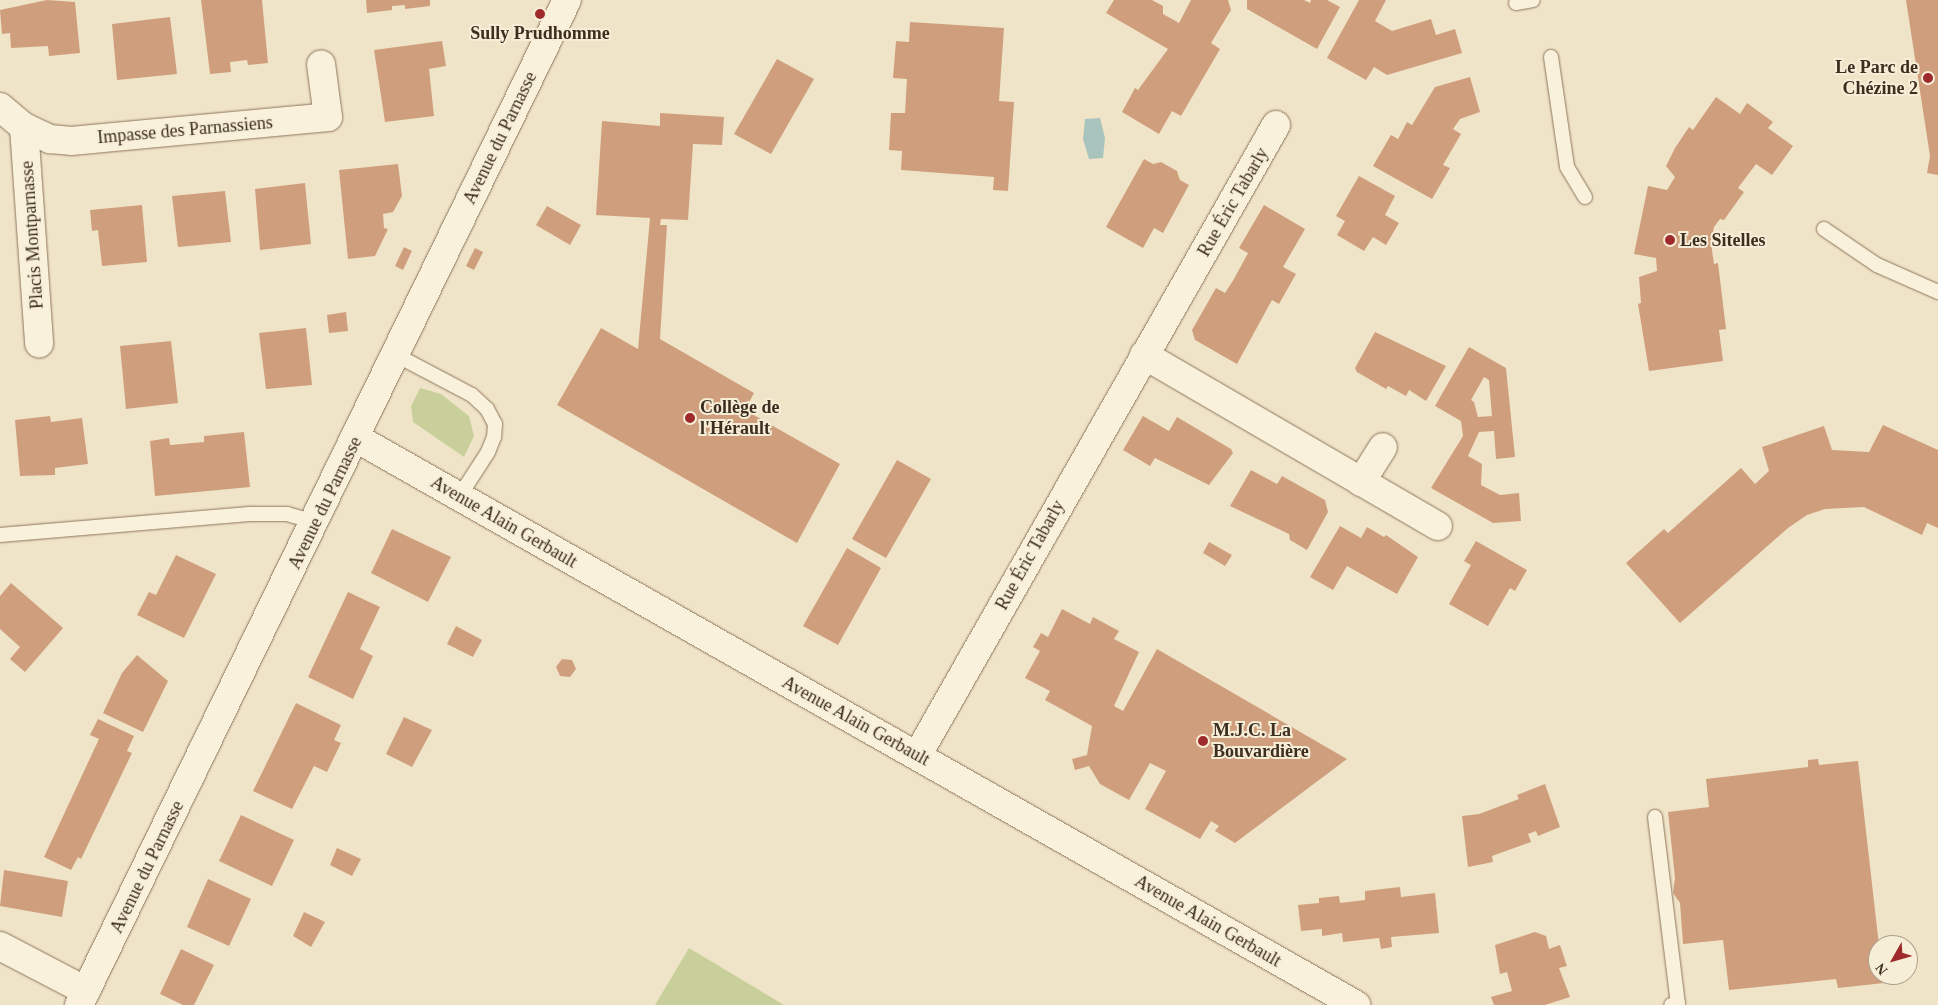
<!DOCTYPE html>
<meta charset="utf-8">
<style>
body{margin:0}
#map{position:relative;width:1938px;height:1005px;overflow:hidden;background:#f0e4c8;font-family:"Times New Roman",serif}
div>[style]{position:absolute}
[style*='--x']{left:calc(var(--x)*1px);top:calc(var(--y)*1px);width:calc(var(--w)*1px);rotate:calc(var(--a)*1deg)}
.green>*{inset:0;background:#c9cf9b}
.water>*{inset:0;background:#a9c4bc}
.building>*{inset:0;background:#cf9f7d}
.roads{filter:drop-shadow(0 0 1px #8d765c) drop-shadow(0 0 1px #8d765c)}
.lane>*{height:14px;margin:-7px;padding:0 7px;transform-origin:7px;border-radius:7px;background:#faf1dc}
.street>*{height:28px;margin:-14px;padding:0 14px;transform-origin:14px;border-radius:14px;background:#faf1dc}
.dots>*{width:14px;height:14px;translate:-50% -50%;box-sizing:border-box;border:2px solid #f7eed8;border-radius:50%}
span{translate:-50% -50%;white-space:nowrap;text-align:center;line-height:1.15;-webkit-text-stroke:4px #f7eed8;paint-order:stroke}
.poi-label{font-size:18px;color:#3d2e20;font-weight:700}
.right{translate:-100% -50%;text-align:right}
.left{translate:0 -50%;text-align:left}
.street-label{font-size:18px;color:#3d2e20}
.north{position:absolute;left:1868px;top:935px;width:50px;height:50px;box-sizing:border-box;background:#f7eed8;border:1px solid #ada18e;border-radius:50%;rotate:232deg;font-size:14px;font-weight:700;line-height:20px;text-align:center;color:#3d2e20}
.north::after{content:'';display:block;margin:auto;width:18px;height:22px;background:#9e2a2b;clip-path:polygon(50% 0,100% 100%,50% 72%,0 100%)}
</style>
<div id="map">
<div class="green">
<i style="clip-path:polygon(420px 388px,441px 394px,469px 416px,474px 436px,464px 457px,413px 422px,411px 406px)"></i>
<i style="clip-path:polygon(689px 948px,784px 1005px,655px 1005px)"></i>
</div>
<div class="water">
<i style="clip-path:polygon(1100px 118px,1105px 138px,1103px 158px,1089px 159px,1083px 139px,1085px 119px)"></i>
</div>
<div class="building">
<i style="clip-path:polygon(47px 0,75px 2px,80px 53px,49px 56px,48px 46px,11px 48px,10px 33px,2px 34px,0 10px)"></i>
<i style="clip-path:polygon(201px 0,262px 0,268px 63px,248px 65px,247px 60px,230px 62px,231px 72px,210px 74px)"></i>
<i style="clip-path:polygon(366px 0,430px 0,430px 6px,405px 9px,405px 5px,392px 6px,392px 10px,367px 13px)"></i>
<i style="clip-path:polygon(1114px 0,1152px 0,1163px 6px,1163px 14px,1179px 23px,1191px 0,1228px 0,1231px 10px,1211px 43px,1220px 49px,1181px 116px,1172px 111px,1159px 134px,1122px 112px,1135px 88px,1138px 90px,1168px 49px,1106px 13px)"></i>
<i style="clip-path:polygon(1247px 0,1304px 0,1310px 3px,1311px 0,1327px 0,1340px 7px,1317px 49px,1247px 9px)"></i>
<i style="clip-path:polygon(1359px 0,1386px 0,1375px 21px,1392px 31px,1431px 19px,1436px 35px,1455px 29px,1462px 53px,1387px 75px,1374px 67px,1366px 80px,1327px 58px)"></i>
<i style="clip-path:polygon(1906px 0,1938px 0,1938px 175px,1927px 173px,1930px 156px)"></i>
<i style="clip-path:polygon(170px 17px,177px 74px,117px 80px,112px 24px)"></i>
<i style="clip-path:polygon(910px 22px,1004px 28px,999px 101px,1014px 102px,1008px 191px,993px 190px,994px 177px,901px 170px,902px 151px,889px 150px,891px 113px,905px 113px,907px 79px,893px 78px,896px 41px,909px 42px)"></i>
<i style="clip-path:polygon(442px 41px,446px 66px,429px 69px,434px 116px,385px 122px,374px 50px)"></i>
<i style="clip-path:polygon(777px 59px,814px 79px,771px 154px,734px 134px)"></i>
<i style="clip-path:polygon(1470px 77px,1480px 112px,1460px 119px,1453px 129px,1461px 134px,1443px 165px,1450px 168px,1432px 199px,1373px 166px,1391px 135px,1398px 139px,1407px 122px,1412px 125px,1435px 87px)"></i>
<i style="clip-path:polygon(1716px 97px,1740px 114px,1747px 103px,1773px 122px,1768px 128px,1793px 146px,1772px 175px,1756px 164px,1738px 188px,1744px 192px,1724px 220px,1720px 219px,1714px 227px,1711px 243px,1714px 264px,1718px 263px,1726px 329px,1719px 330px,1723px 361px,1649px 371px,1638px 304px,1641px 303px,1639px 277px,1657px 271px,1656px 258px,1634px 254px,1648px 186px,1667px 190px,1675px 177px,1666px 166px,1675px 148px,1689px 127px,1693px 130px)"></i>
<i style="clip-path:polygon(660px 113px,724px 117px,722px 145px,693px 144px,688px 220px,661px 219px,660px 225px,667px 225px,660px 339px,754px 393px,745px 410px,840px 464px,797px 543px,557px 405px,601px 328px,638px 349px,650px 218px,596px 215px,602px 121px,660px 126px)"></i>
<i style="clip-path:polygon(1144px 159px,1153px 164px,1161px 162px,1177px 171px,1180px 180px,1189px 185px,1163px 233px,1154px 228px,1143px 248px,1106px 227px)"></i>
<i style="clip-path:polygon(398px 164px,402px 196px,393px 212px,383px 214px,384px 228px,388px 229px,375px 256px,348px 259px,339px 170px)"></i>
<i style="clip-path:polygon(1359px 176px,1395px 196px,1385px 215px,1399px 223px,1386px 245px,1373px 237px,1364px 251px,1337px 235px,1345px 221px,1336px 216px)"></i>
<i style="clip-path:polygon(305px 183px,311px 244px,260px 250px,255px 189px)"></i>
<i style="clip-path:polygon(225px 191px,231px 242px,178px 247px,172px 196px)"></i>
<i style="clip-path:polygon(142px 205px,147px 262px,102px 266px,98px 230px,92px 231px,90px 210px)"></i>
<i style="clip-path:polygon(1264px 205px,1305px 229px,1283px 267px,1296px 274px,1279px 304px,1272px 300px,1237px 364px,1195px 340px,1192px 330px,1216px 288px,1225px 293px,1234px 279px,1248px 253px,1239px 248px)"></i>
<i style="clip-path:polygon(547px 206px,581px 225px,570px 245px,536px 225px)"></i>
<i style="clip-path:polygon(404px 247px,412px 251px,403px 270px,395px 266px)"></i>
<i style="clip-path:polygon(475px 248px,483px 252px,474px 270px,466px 266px)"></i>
<i style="clip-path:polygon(346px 312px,348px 331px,329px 333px,327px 315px)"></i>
<i style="clip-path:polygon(306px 328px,312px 385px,266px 389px,259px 333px)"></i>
<i style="clip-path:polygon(1375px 332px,1446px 366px,1426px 401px,1409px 390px,1406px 396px,1388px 386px,1386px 389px,1357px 372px,1355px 368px)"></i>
<i style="clip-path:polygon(171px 341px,178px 403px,126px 409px,120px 346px)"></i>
<i style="clip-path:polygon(evenodd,1469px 347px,1506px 368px,1515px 457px,1496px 459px,1494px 431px,1479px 432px,1468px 456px,1482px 464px,1481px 485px,1500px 495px,1519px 493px,1521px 521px,1493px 523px,1431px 488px,1463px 436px,1461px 421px,1435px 406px,1469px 347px,1484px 377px,1489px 380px,1492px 416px,1478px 417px,1474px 402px,1471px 400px,1484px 377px)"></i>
<i style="clip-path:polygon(50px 416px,51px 422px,82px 418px,88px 464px,55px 468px,55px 475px,20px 476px,15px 420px)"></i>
<i style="clip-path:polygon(1143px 416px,1169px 431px,1177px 417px,1231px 449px,1233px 453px,1209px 485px,1155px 458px,1150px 466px,1123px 450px)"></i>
<i style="clip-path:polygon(1883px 425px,1938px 450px,1938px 528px,1927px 523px,1922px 535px,1864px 507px,1825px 509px,1807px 515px,1788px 528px,1680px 623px,1626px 563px,1664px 529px,1668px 533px,1741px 468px,1755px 484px,1769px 471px,1762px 447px,1824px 426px,1832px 450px,1869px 452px)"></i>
<i style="clip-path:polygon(244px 432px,250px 487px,155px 496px,150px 441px,169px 438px,170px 445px,204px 442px,204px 436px)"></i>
<i style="clip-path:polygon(897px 460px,931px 479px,886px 558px,852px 539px)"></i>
<i style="clip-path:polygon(1251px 470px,1277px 484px,1282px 476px,1325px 500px,1328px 512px,1307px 550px,1290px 540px,1289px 534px,1230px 506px)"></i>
<i style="clip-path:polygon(1340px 526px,1361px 538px,1367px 527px,1384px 537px,1386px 535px,1418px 557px,1397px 594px,1347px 566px,1333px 590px,1310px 577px)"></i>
<i style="clip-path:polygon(392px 529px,451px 557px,428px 602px,371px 573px)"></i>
<i style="clip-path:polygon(1476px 541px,1527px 570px,1515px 591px,1510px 588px,1488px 626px,1449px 604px,1471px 565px,1464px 561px)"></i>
<i style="clip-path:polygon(1209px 542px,1232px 555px,1225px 566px,1203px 553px)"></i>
<i style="clip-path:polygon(847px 548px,881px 568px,838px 645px,803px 626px)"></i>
<i style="clip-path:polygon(176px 555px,216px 574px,184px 638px,137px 615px,149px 592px,156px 595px)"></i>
<i style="clip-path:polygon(11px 583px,63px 628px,25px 672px,10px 659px,20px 647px,0 629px,0 596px)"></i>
<i style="clip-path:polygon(348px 592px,380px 607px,360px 649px,373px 656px,353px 699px,308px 677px)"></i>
<i style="clip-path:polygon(1062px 609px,1090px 624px,1093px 617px,1119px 631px,1114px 639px,1139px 652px,1114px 706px,1123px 711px,1157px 649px,1347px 759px,1235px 843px,1215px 831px,1219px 826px,1211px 821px,1200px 839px,1145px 809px,1166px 771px,1150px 763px,1129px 800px,1100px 784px,1089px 766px,1075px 770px,1072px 759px,1087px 755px,1092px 726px,1045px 700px,1050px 691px,1025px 678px,1040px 651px,1033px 647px,1041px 633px,1048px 637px)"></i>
<i style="clip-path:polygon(456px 626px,482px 640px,473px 657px,447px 644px)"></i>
<i style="clip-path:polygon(137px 655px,168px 681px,143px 732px,103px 713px,122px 673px)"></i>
<i style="clip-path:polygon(562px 659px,572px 660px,576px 669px,570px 677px,560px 676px,556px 667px)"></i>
<i style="clip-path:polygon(296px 703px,341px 725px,334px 740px,341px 743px,327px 772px,314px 766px,292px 809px,253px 791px)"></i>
<i style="clip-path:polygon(404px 717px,432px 730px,412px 767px,386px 754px)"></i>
<i style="clip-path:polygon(98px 719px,134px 736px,127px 751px,132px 753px,81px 859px,78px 857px,71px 870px,44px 857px,99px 739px,90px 735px)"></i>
<i style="clip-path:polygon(1818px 759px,1819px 765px,1858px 761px,1879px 945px,1878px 975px,1883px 975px,1884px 983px,1838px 988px,1836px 979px,1729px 990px,1723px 940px,1683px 944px,1680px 903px,1673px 893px,1675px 878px,1668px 812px,1709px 807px,1706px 779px,1808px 767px,1808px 760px)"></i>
<i style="clip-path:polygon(1545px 784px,1560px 827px,1538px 836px,1536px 831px,1528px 834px,1531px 842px,1492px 856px,1493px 862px,1468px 867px,1462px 816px,1479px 814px,1519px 799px,1517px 795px)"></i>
<i style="clip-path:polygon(241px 815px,294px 840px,272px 886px,219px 861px)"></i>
<i style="clip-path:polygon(337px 848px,361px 859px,352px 876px,330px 865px)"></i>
<i style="clip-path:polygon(4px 870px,68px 881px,62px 917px,0 906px)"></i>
<i style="clip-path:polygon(208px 879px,251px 899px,229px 946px,187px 927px)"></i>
<i style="clip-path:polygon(1400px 887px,1401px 897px,1435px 893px,1439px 933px,1391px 937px,1392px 947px,1381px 949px,1379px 938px,1343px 942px,1342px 933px,1322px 936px,1322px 929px,1301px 931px,1298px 905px,1319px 903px,1319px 898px,1339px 896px,1340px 903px,1365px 900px,1365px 891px)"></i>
<i style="clip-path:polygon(304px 912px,325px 922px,311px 947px,293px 936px)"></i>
<i style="clip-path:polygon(1535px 932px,1546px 936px,1549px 949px,1560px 945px,1567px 966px,1559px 968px,1570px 997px,1545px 1005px,1494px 1005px,1491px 997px,1512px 991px,1507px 972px,1500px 974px,1495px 945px)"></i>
<i style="clip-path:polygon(181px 949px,214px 965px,194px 1005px,183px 1005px,160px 994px)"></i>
</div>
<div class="roads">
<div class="lane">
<i style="--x:1516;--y:3;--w:17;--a:-10"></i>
<i style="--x:1551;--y:57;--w:111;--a:81.7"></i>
<i style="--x:1567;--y:167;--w:35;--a:59"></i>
<i style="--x:1824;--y:229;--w:64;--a:34.2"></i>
<i style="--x:1877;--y:265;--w:67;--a:23.9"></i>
<i style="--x:396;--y:355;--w:86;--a:27.8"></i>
<i style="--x:472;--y:395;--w:21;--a:43"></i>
<i style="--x:487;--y:409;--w:17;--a:62"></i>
<i style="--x:495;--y:424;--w:13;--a:94"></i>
<i style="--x:494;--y:437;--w:16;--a:112"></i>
<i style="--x:488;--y:452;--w:54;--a:122.8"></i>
<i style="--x:0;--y:535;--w:253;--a:-4.8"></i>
<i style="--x:252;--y:514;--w:35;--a:0"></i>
<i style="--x:287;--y:514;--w:29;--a:16"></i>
<i style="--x:1655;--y:817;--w:187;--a:83"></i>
<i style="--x:1678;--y:1003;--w:7;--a:164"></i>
</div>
<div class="street">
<i style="--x:0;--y:107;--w:31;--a:40"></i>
<i style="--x:24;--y:127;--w:29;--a:25"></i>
<i style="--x:50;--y:139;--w:21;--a:5"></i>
<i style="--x:71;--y:141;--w:258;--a:-5.3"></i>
<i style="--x:328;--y:117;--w:53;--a:-97.5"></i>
<i style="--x:24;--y:127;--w:217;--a:86"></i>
<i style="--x:1144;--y:355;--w:340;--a:30.2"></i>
<i style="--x:356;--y:438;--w:1150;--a:29.55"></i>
<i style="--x:1361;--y:482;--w:41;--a:-57.8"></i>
<i style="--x:917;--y:756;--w:726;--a:-60.36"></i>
<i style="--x:0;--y:946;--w:97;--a:27.6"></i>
<i style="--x:79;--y:1005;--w:1117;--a:-64.1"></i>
</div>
</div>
<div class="dots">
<i style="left:540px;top:14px;background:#9e2a2b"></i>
<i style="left:1928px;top:78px;background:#9e2a2b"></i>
<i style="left:1670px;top:240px;background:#9e2a2b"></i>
<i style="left:690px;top:418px;background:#9e2a2b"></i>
<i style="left:1203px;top:741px;background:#9e2a2b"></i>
</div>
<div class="poi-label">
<span style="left:540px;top:33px">Sully Prudhomme</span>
<span class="right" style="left:1918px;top:78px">Le Parc de<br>Chézine 2</span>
<span class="left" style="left:1680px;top:240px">Les Sitelles</span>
<span class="left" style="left:700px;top:418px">Collège de<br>l'Hérault</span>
<span class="left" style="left:1213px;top:741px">M.J.C. La<br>Bouvardière</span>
</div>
<div class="street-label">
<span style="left:185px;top:130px;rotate:-5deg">Impasse des Parnassiens</span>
<span style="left:500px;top:138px;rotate:-64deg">Avenue du Parnasse</span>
<span style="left:1233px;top:202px;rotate:-60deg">Rue Éric Tabarly</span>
<span style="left:32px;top:235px;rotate:-94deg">Placis Montparnasse</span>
<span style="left:325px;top:503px;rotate:-64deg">Avenue du Parnasse</span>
<span style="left:504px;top:522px;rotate:30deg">Avenue Alain Gerbault</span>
<span style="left:1030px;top:555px;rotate:-61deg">Rue Éric Tabarly</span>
<span style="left:856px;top:721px;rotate:29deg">Avenue Alain Gerbault</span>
<span style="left:147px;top:867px;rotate:-64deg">Avenue du Parnasse</span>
<span style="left:1208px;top:921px;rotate:30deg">Avenue Alain Gerbault</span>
</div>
<div class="north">N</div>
</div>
